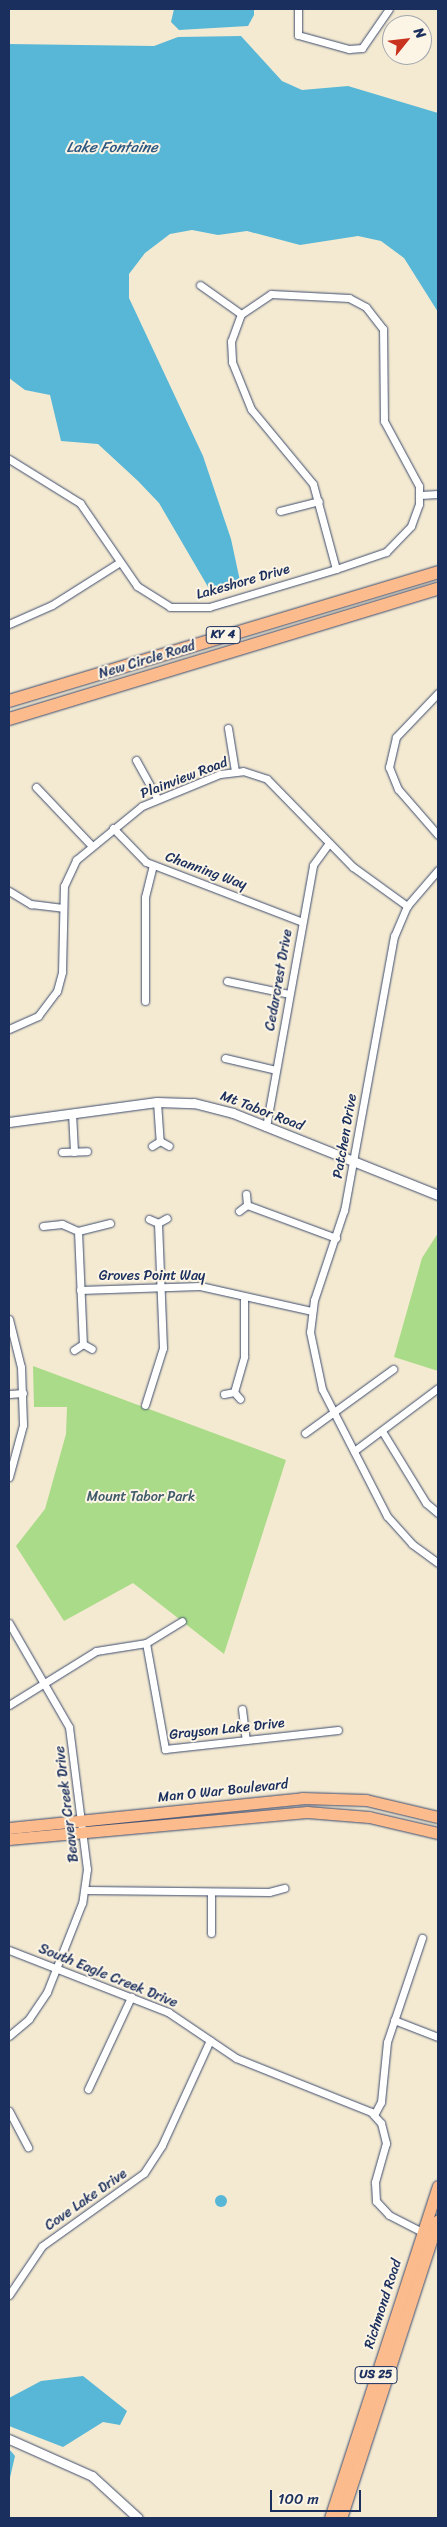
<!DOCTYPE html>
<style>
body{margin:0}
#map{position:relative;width:447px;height:2527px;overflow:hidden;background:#f4ead1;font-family:Sriracha,sans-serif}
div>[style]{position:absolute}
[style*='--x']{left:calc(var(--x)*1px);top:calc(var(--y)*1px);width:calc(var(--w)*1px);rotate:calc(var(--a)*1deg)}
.green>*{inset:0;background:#aadb89}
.water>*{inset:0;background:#58b7d7}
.round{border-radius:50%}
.roads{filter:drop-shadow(0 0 1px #3c4b6f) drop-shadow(0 0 1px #3c4b6f)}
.minor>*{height:7px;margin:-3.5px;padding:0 3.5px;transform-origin:3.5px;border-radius:3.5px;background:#fff}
.tertiary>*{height:9px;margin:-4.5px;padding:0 4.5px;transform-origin:4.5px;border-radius:4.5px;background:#fff}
.primary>*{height:11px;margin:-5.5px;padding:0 5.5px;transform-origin:5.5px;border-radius:5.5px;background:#fbbb8d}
.trunk>*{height:11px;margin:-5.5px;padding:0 5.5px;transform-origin:5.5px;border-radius:5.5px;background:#fbbb8d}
.motorway>*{height:12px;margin:-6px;padding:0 6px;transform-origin:6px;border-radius:6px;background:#fbbb8d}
span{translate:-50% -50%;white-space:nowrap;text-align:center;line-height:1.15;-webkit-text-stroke:4px #fcf5e5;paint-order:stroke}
.shield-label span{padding:1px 4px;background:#fcf5e5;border:1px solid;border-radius:4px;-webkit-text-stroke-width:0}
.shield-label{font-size:12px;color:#1b2f5e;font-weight:700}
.street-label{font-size:14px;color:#1b2f5e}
.park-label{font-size:14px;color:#3f5a69}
.water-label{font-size:15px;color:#2d5882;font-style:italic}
.frame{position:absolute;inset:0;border:10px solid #1b2f5e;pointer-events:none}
.north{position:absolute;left:382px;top:15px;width:50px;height:50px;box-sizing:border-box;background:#fcf5e5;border:1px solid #a2a6af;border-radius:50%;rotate:61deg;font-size:14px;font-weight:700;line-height:20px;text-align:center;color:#1b2f5e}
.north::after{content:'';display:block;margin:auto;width:18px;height:22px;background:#c8321e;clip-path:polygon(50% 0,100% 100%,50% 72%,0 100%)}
.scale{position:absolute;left:270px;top:2490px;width:91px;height:22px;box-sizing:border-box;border:2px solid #1b2f5e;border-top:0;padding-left:6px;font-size:15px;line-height:18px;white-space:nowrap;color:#1b2f5e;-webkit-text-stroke:4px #fcf5e5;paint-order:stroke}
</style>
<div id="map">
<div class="green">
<i style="clip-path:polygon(438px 1233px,438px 1371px,394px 1357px,422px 1258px)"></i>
<i style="clip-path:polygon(33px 1366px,286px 1460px,224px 1654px,133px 1583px,64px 1621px,16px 1546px,45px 1509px,66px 1434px,67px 1407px,34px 1407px)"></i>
</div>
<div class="water">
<i style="clip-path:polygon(174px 9px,254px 9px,254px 15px,248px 26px,179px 30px,171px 22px)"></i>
<i style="clip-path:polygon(241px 36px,282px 81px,302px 90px,348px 86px,438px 113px,438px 312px,404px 258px,381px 241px,358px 236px,300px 245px,247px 231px,218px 235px,192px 230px,170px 234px,145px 253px,129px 274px,129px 298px,203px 456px,231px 539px,240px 581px,220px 595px,211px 592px,159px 503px,138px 481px,98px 444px,61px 441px,50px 395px,25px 390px,9px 378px,9px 44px,154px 46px,178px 37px)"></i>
<i class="round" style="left:215px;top:2195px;width:12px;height:12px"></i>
<i style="clip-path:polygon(83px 2376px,127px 2411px,120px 2425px,103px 2422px,63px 2447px,9px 2426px,9px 2398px,41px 2381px)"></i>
<i style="clip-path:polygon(9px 2449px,15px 2456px,9px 2482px)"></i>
</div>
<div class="roads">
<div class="minor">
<i style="--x:298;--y:9;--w:26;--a:90"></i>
<i style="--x:298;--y:35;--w:53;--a:15.4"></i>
<i style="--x:349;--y:49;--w:13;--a:-4"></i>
<i style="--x:362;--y:48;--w:47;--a:-55.3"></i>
<i style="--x:200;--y:285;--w:50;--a:35.3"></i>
<i style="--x:9;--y:459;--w:84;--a:31.8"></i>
<i style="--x:80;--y:503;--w:101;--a:55.5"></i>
<i style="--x:137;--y:586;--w:39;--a:32"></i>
<i style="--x:170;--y:607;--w:39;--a:0"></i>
<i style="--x:209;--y:607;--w:133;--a:-16.7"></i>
<i style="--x:336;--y:569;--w:53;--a:-18.8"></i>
<i style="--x:386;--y:552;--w:36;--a:-46"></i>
<i style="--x:411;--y:526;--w:23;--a:-70"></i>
<i style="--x:419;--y:504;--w:18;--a:-90"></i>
<i style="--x:419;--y:486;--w:74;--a:-118.3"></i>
<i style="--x:384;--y:421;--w:92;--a:-90.6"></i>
<i style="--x:383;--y:329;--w:28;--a:-128"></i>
<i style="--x:366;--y:307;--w:19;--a:-152"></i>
<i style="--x:349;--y:298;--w:78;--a:-177.1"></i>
<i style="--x:271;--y:294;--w:36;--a:146"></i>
<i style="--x:241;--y:314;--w:29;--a:110"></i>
<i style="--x:231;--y:341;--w:21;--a:87"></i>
<i style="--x:232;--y:362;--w:51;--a:68"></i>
<i style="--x:251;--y:409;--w:97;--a:50.4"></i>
<i style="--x:313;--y:484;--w:88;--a:74.9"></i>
<i style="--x:420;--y:495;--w:18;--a:-3"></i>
<i style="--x:280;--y:511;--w:40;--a:-14.4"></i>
<i style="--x:9;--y:624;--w:47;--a:-23.8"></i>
<i style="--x:52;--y:605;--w:80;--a:-32.3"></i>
<i style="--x:438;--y:693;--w:61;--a:133.7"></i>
<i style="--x:396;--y:737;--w:31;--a:103"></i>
<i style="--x:389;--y:767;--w:24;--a:68"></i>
<i style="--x:398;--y:789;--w:61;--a:49"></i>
<i style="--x:228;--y:728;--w:44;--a:80.8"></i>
<i style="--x:136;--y:760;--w:43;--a:61.1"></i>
<i style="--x:36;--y:787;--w:80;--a:46.5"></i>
<i style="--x:113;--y:828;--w:47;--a:45.9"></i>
<i style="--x:146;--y:862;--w:167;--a:21"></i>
<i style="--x:438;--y:870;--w:48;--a:130.7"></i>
<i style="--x:407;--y:906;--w:33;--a:113"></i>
<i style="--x:394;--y:936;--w:279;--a:100.3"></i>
<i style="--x:344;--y:1210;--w:95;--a:108.4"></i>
<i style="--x:314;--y:1300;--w:32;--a:97"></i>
<i style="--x:310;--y:1332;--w:58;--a:78.1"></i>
<i style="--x:322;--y:1389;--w:143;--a:62.9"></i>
<i style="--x:387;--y:1516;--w:38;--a:48"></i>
<i style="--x:412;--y:1544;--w:32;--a:36"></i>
<i style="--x:9;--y:891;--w:26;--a:31"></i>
<i style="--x:31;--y:904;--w:32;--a:7"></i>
<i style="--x:227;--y:981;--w:63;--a:11.8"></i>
<i style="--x:145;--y:1001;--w:104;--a:-90"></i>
<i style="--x:145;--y:897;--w:32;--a:-76"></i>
<i style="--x:9;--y:1029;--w:32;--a:-24"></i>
<i style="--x:38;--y:1016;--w:31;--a:-53"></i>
<i style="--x:57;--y:991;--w:20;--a:-75"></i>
<i style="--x:62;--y:972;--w:86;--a:-88.7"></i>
<i style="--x:64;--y:886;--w:29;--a:-65"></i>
<i style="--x:76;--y:860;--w:85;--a:-39.3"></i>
<i style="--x:142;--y:806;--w:84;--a:-22.3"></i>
<i style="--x:220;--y:774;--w:23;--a:-7"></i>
<i style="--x:243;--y:771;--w:25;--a:18"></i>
<i style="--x:267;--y:779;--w:123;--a:45.7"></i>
<i style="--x:353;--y:867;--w:67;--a:35.8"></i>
<i style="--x:225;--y:1058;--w:52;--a:13.2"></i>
<i style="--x:157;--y:1102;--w:39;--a:86"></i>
<i style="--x:72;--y:1113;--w:39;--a:87"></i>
<i style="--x:266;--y:1127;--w:266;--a:-79.8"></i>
<i style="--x:313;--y:865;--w:27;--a:-54"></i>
<i style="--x:152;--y:1146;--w:9;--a:-32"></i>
<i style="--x:160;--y:1141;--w:10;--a:29"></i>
<i style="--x:62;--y:1152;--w:25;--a:-2"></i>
<i style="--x:247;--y:1205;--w:95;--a:20.3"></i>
<i style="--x:239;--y:1211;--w:10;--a:-37"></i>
<i style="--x:247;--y:1205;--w:11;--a:-95"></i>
<i style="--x:149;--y:1219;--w:10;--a:24"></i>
<i style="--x:158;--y:1223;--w:10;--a:-29"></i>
<i style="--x:43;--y:1226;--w:19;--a:-6"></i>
<i style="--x:62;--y:1224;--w:17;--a:24"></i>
<i style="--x:78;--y:1231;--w:33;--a:-14"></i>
<i style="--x:78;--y:1231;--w:113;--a:87.5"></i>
<i style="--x:80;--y:1290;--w:120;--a:-1.9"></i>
<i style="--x:200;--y:1286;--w:115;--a:12.6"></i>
<i style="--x:9;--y:1319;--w:49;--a:76"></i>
<i style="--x:21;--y:1367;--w:58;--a:88"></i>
<i style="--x:23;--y:1425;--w:54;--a:105.1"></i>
<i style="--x:74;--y:1350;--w:11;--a:-34"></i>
<i style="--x:83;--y:1344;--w:10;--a:29"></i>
<i style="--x:234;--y:1392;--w:37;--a:-74"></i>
<i style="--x:244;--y:1356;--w:58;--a:-90"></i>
<i style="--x:9;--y:1394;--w:14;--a:-4"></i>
<i style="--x:224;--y:1394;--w:10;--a:-11"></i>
<i style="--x:234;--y:1392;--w:9;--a:49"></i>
<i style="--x:145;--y:1405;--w:60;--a:-72.5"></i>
<i style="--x:163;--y:1348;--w:125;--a:-92.3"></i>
<i style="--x:382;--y:1431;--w:84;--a:58.6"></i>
<i style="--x:426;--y:1503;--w:16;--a:40"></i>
<i style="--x:305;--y:1433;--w:109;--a:-36"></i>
<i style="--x:354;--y:1451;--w:105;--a:-36.9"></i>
<i style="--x:9;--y:1623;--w:120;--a:60"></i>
<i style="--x:69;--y:1727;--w:143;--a:82.8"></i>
<i style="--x:87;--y:1869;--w:34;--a:98"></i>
<i style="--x:82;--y:1903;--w:96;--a:111.5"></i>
<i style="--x:47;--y:1992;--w:32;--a:124"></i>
<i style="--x:29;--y:2019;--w:26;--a:140"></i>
<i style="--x:146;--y:1643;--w:108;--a:79.8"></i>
<i style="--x:165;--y:1749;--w:174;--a:-6.3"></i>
<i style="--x:9;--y:1705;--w:102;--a:-31.8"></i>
<i style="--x:96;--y:1651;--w:51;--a:-9.1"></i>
<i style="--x:146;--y:1643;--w:42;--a:-31.4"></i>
<i style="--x:242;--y:1709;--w:31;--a:83"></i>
<i style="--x:86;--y:1890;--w:183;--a:0.6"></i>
<i style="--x:269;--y:1892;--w:16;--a:-15"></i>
<i style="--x:211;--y:1933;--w:40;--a:-90"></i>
<i style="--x:9;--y:1950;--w:171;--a:21.3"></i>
<i style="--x:168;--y:2012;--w:82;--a:34.1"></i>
<i style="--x:236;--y:2058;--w:145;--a:21.8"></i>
<i style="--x:371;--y:2112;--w:15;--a:48"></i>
<i style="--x:381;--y:2123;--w:21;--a:76"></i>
<i style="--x:386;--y:2143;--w:41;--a:105.8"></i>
<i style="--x:375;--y:2182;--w:19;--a:87"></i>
<i style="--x:376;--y:2201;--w:19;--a:47"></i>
<i style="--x:389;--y:2215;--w:37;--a:27"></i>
<i style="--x:394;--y:2020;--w:47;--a:21.1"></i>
<i style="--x:88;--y:2089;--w:102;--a:-64.9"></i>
<i style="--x:9;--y:2111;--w:41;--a:62.2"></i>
<i style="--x:374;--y:2115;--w:15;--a:-62"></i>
<i style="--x:381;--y:2102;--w:60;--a:-84.3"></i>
<i style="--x:387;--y:2042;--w:110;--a:-71.4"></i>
<i style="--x:9;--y:2295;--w:59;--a:-56"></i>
<i style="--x:42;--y:2246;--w:125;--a:-35.6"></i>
<i style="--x:144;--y:2173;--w:33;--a:-57"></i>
<i style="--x:162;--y:2145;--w:115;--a:-65.4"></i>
</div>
<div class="tertiary">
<i style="--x:9;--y:1122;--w:149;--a:-7.7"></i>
<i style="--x:157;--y:1102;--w:37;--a:2"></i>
<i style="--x:194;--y:1103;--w:40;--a:14.4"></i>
<i style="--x:233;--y:1113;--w:221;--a:21.8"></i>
<i style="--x:9;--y:2439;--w:91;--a:24"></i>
<i style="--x:92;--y:2476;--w:62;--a:42.4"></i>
</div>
<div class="primary">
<i style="--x:9;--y:1828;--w:295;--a:-5.8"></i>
<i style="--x:302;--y:1798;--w:64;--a:1.8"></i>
<i style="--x:366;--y:1800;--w:74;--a:13.3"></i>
<i style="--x:9;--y:1839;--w:299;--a:-5.2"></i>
<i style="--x:307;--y:1812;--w:62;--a:4.6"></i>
<i style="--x:369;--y:1817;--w:71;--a:13.1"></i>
</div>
<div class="trunk">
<i style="--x:330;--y:2518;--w:349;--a:-72"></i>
<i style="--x:341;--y:2518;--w:313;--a:-72"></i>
</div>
<div class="motorway">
<i style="--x:9;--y:701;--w:448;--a:-16.7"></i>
<i style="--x:9;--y:719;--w:448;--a:-16.9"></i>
</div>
</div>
<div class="shield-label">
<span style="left:223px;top:635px">KY 4</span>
<span style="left:376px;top:2375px">US 25</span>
</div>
<div class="street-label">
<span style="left:243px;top:582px;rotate:-16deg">Lakeshore Drive</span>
<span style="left:147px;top:660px;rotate:-17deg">New Circle Road</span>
<span style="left:184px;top:778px;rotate:-21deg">Plainview Road</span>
<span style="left:206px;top:871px;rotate:20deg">Channing Way</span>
<span style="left:279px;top:980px;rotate:-80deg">Cedarcrest Drive</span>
<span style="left:262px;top:1111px;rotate:21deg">Mt Tabor Road</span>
<span style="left:345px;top:1136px;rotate:-80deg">Patchen Drive</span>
<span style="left:152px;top:1276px">Groves Point Way</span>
<span style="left:227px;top:1729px;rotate:-6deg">Grayson Lake Drive</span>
<span style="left:223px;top:1791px;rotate:-6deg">Man O War Boulevard</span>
<span style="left:67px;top:1804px;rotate:-97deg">Beaver Creek Drive</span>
<span style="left:108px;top:1976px;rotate:22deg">South Eagle Creek Drive</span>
<span style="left:86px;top:2200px;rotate:-35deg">Cove Lake Drive</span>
<span style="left:383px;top:2304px;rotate:-72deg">Richmond Road</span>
</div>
<div class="park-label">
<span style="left:141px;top:1497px">Mount Tabor Park</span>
</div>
<div class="water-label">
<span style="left:112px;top:148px">Lake Fontaine</span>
</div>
<div class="frame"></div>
<div class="north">N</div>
<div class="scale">100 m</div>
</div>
